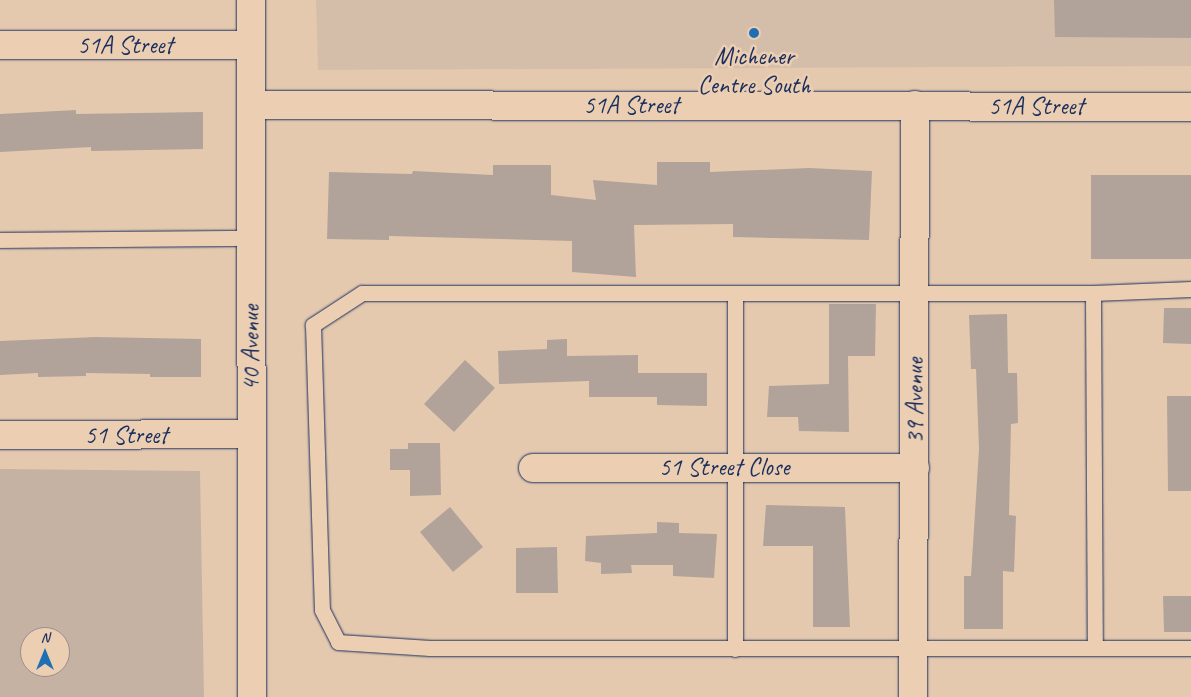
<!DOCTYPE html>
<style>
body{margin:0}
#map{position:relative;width:1191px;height:697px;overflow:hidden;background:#e4c9af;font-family:Caveat,sans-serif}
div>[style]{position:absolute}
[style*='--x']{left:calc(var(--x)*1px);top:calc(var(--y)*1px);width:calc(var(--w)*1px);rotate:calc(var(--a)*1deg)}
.built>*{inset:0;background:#d5bea9}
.green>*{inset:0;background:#c6b2a3}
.building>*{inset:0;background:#b1a39a}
.roads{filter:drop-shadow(0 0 1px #1b2f5e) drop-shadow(0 0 1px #1b2f5e)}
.service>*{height:15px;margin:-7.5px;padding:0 7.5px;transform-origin:7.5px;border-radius:7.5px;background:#eccfb2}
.minor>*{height:28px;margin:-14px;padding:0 14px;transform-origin:14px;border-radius:14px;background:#eccfb2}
.tertiary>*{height:28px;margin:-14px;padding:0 14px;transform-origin:14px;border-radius:14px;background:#eccfb2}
.dots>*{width:14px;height:14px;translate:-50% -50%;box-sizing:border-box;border:2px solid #eccfb2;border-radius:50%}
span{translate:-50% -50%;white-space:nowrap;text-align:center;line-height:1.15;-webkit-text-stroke:5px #eccfb2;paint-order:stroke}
.street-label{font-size:25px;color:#1b2f5e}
.poi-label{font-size:25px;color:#1b2f5e}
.north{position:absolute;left:20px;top:627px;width:50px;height:50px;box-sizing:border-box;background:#eccfb2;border:1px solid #988f90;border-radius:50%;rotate:0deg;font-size:14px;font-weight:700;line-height:20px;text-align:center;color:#1b2f5e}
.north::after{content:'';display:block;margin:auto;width:18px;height:22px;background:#1f6fb2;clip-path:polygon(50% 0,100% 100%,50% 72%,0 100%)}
</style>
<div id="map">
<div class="built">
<i style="clip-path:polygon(316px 0,1191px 0,1191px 66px,318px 70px)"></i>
</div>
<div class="green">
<i style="clip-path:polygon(evenodd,0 469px,200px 471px,204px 697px,0 697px,0 469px,30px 637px,60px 637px,60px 667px,30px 667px,30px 637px)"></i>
</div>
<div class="building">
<i style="clip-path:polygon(1054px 0,1191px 0,1191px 38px,1055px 37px)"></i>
<i style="clip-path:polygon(76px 110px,76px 114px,203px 112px,203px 149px,91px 151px,91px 147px,0 152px,0 114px)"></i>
<i style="clip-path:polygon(657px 162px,710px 162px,710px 172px,809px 168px,872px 171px,869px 240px,733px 237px,733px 224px,634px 225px,636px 277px,572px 272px,572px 241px,389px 236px,389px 240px,327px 239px,329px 172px,412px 174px,413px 171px,493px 175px,493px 165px,551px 165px,551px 195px,596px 200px,593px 180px,657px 185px)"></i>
<i style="clip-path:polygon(1091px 175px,1191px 175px,1191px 259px,1091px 259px)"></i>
<i style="clip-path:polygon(829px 304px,876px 304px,875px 356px,848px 356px,849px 432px,799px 431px,798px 417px,767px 417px,769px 386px,829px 384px)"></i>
<i style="clip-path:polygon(1164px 308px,1191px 308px,1191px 344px,1163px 343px)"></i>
<i style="clip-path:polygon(1007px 314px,1008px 373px,1017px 373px,1018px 423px,1011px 424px,1009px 515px,1016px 516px,1014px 572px,1003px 571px,1003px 629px,964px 629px,964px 576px,971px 576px,979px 449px,976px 369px,971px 369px,969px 315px)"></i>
<i style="clip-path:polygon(96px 337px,201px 339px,201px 377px,150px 377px,150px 374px,86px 373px,86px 376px,38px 377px,38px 373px,0 375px,0 341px)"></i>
<i style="clip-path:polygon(567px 339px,567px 356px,638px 355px,638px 373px,707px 373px,707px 406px,657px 405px,657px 397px,589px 397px,589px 381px,499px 384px,498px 351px,547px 349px,547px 340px)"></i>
<i style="clip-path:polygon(465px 360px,495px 388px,454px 432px,424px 404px)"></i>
<i style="clip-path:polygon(1167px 396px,1191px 396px,1191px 491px,1168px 491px)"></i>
<i style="clip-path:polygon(408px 443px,440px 443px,441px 495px,410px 496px,410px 470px,390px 470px,390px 449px,408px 449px)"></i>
<i style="clip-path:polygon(766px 505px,845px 507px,850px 627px,813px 627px,813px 546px,763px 546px)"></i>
<i style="clip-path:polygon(450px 507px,483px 547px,453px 572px,420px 532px)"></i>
<i style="clip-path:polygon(657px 522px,679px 523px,679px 533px,717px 534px,714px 578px,673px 576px,673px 565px,631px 565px,632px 573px,601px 574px,601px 563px,585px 561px,586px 536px,657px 533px)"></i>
<i style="clip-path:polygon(557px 547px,558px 593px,516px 593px,516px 548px)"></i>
<i style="clip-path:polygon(1163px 596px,1191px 596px,1191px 632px,1164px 632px)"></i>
</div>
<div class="roads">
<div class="service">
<i style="--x:0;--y:240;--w:251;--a:-0.5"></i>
<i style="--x:1191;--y:289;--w:98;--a:177.7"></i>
<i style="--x:1093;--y:293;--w:731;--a:180"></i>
<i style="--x:362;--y:293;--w:59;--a:146.9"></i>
<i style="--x:313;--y:325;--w:285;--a:88.2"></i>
<i style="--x:322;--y:610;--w:36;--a:63"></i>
<i style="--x:338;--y:642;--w:92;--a:3.7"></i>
<i style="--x:430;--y:648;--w:761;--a:0"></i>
<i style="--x:1093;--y:293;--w:354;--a:89.7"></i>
<i style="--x:735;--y:649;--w:356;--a:-90"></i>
</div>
<div class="minor">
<i style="--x:0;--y:45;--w:251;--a:0"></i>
<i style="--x:251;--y:105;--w:940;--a:0.12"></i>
<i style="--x:0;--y:435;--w:252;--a:-0.2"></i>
<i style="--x:533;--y:468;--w:382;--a:0"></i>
<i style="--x:913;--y:697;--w:592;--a:-89.81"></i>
</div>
<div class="tertiary">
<i style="--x:251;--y:0;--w:697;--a:89.92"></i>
</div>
</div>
<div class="dots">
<i style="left:754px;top:33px;background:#1f6fb2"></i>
</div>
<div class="street-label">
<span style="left:125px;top:45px">51A Street</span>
<span style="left:631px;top:105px">51A Street</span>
<span style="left:1036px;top:106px">51A Street</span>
<span style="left:251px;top:348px;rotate:-90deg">40 Avenue</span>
<span style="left:915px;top:401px;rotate:-90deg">39 Avenue</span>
<span style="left:126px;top:435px">51 Street</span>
<span style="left:724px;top:467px">51 Street Close</span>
</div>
<div class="poi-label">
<span style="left:754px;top:71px">Michener<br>Centre South</span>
</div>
<div class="north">N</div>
</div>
